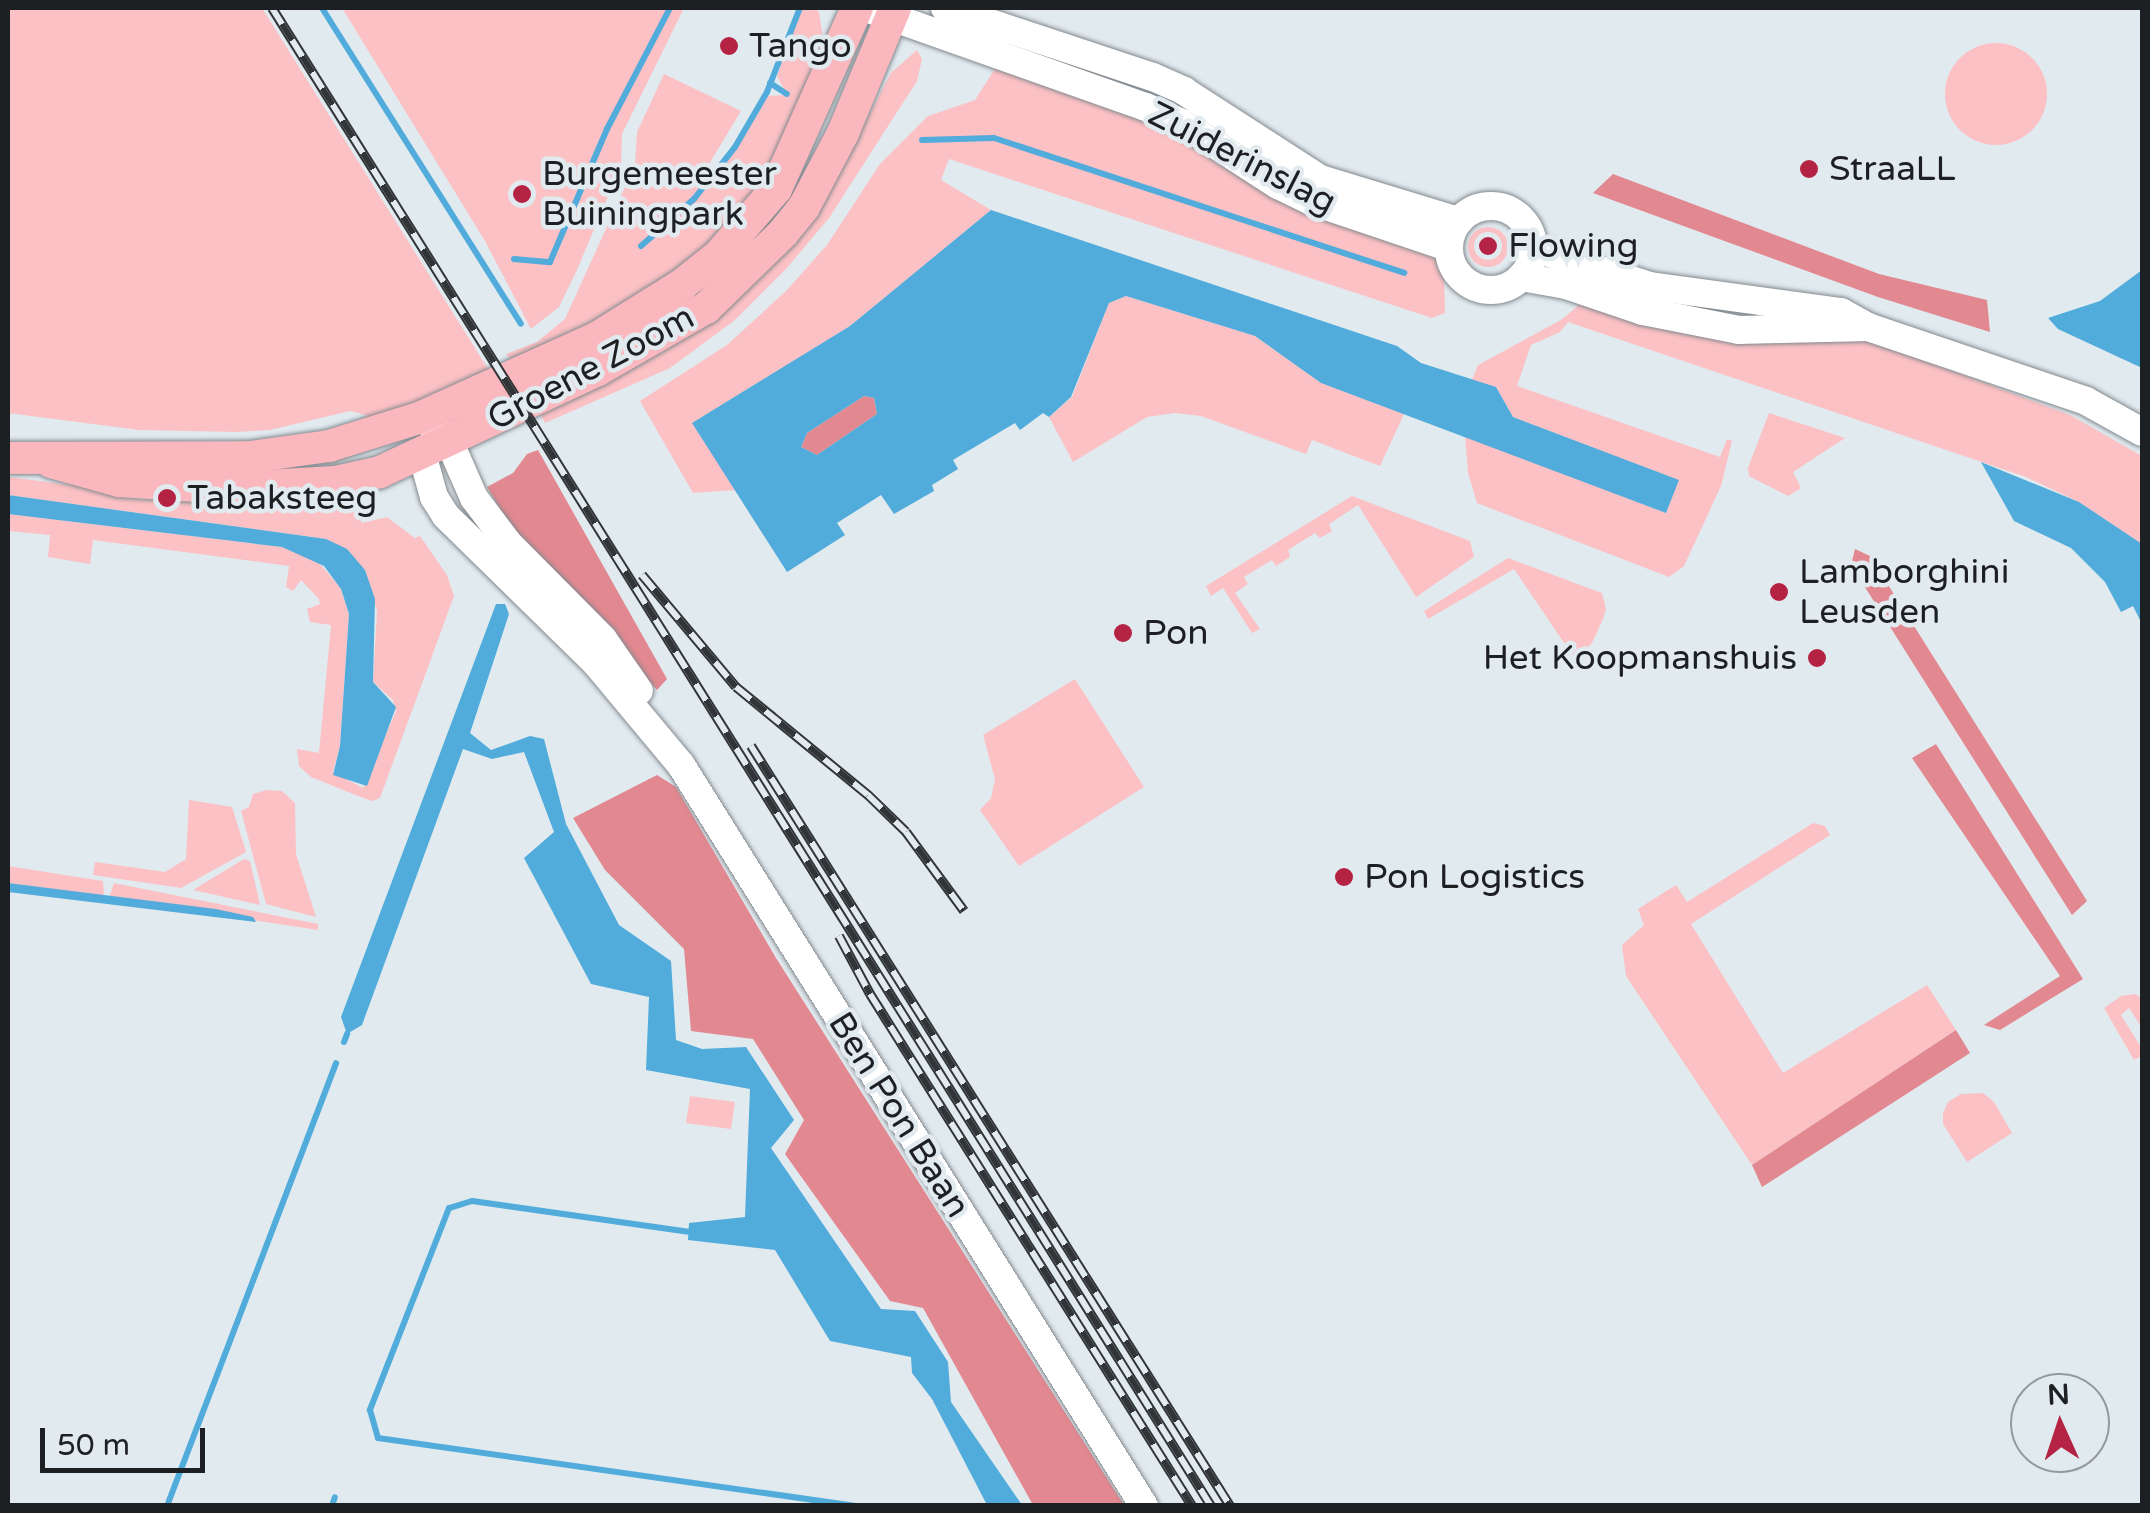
<!DOCTYPE html>
<style>
body{margin:0}
#map{position:relative;width:2150px;height:1513px;overflow:hidden;background:#e1eaef;font-family:"Varela Round",sans-serif}
div>[style]{position:absolute}
[style*='--x']{left:calc(var(--x)*1px);top:calc(var(--y)*1px);width:calc(var(--w)*1px);rotate:calc(var(--a)*1deg)}
.green>*{inset:0;background:#fcc1c4}
.round{border-radius:50%}
.forest>*{inset:0;background:#e28890}
.water>*{inset:0;background:#51abdb}
.stream>*{height:6px;margin:-3px;padding:0 3px;transform-origin:3px;border-radius:3px;background:#51abdb}
.roads{filter:drop-shadow(0 0 2px #838a8f) drop-shadow(0 0 2px #838a8f)}
.minor>*{height:28px;margin:-14px;padding:0 14px;transform-origin:14px;border-radius:14px;background:#fff}
.minor>.ring{margin:-14px;padding:0;box-sizing:content-box;background:none;border:28px solid #fff;border-radius:50%}
.major>*{height:32px;margin:-16px;padding:0 16px;transform-origin:16px;border-radius:16px;background:#fab8be}
.rail>*{height:10px;margin-top:-5px;transform-origin:0;background:repeating-linear-gradient(90deg,#e1eaef 0 19px,#313537 0 38px);box-sizing:border-box;border-block:2px solid #313537}
.dots>*{width:28px;height:28px;translate:-50% -50%;box-sizing:border-box;border:5px solid #e1eaef;border-radius:50%}
span{translate:-50% -50%;white-space:nowrap;text-align:center;line-height:1.15;-webkit-text-stroke:9px #e1eaef;paint-order:stroke}
.poi-label{font-size:35px;color:#1d2022}
.left{translate:0 -50%;text-align:left}
.right{translate:-100% -50%;text-align:right}
.street-label{font-size:35px;color:#1d2022}
.frame{position:absolute;inset:0;border:10px solid #1d2022;pointer-events:none}
.north{position:absolute;left:2010px;top:1373px;width:100px;height:100px;box-sizing:border-box;background:#e1eaef;border:2px solid #93999d;border-radius:50%;rotate:357deg;font-size:28px;font-weight:700;line-height:40px;text-align:center;color:#1d2022}
.north::after{content:'';display:block;margin:auto;width:35px;height:45px;background:#b52344;clip-path:polygon(50% 0,100% 100%,50% 72%,0 100%)}
.scale{position:absolute;left:40px;top:1428px;width:165px;height:45px;box-sizing:border-box;border:5px solid #1d2022;border-top:0;padding-left:12px;font-size:30px;line-height:35px;white-space:nowrap;color:#1d2022;-webkit-text-stroke:8px #e1eaef;paint-order:stroke}
</style>
<div id="map">
<div class="green">
<i style="clip-path:polygon(8px 8px,262px 8px,490px 372px,368px 426px,366px 415px,350px 411px,270px 430px,237px 432px,139px 430px,8px 413px)"></i>
<i style="clip-path:polygon(342px 8px,684px 8px,622px 134px,621px 166px,576px 272px,559px 307px,531px 329px,485px 241px)"></i>
<i style="clip-path:polygon(800px 8px,815px 8px,819px 12px,825px 51px,762px 182px,727px 232px,690px 262px,608px 317px,510px 359px,506px 354px,537px 342px,565px 319px,635px 165px,637px 132px,664px 74px,741px 111px,706px 169px,716px 176px,767px 96px,787px 95px,777px 76px)"></i>
<i class="round" style="left:1945px;top:43px;width:102px;height:102px"></i>
<i style="clip-path:polygon(917px 50px,922px 59px,917px 81px,829px 218px,786px 269px,735px 320px,670px 368px,545px 423px,537px 407px,818px 212px,891px 73px)"></i>
<i style="clip-path:polygon(998px 64px,1156px 119px,1429px 250px,1444px 271px,1445px 313px,1432px 318px,949px 159px,941px 180px,991px 210px,850px 326px,692px 423px,736px 490px,693px 493px,640px 401px,727px 345px,786px 291px,827px 245px,880px 164px,928px 116px,975px 100px)"></i>
<i class="round" style="left:1468px;top:227px;width:40px;height:40px"></i>
<i style="clip-path:polygon(1126px 296px,1255px 336px,1321px 383px,1404px 414px,1380px 466px,1312px 440px,1306px 454px,1201px 416px,1175px 413px,1147px 417px,1073px 462px,1049px 417px,1072px 397px,1109px 303px)"></i>
<i style="clip-path:polygon(1585px 300px,1876px 342px,2070px 415px,2142px 456px,2142px 544px,2079px 502px,2026px 477px,1568px 322px,1560px 332px,1531px 345px,1517px 386px,1720px 457px,1727px 439px,1732px 441px,1721px 486px,1684px 566px,1669px 577px,1477px 503px,1468px 473px,1465px 436px,1666px 513px,1678px 480px,1513px 417px,1496px 387px,1472px 380px,1478px 365px,1561px 320px)"></i>
<i style="clip-path:polygon(1769px 413px,1845px 438px,1793px 472px,1801px 488px,1788px 496px,1749px 476px,1748px 468px)"></i>
<i style="clip-path:polygon(8px 477px,125px 492px,125px 499px,292px 506px,353px 497px,362px 523px,387px 517px,415px 538px,420px 536px,447px 575px,454px 596px,380px 798px,372px 801px,358px 796px,311px 777px,299px 766px,297px 749px,319px 753px,331px 625px,310px 622px,307px 609px,320px 604px,319px 599px,301px 580px,293px 591px,286px 587px,289px 566px,93px 540px,90px 564px,48px 557px,50px 535px,8px 531px,8px 514px,282px 547px,318px 562px,340px 587px,349px 614px,340px 746px,333px 772px,363px 788px,396px 711px,393px 700px,373px 682px,377px 611px,365px 570px,326px 539px,8px 495px)"></i>
<i style="clip-path:polygon(1352px 496px,1470px 541px,1474px 557px,1416px 597px,1358px 505px,1329px 524px,1332px 531px,1320px 538px,1315px 533px,1288px 550px,1290px 557px,1276px 566px,1272px 560px,1244px 577px,1248px 584px,1235px 593px,1260px 629px,1252px 633px,1223px 588px,1211px 596px,1206px 586px)"></i>
<i style="clip-path:polygon(1508px 558px,1602px 593px,1606px 609px,1603px 619px,1592px 643px,1575px 659px,1514px 569px,1428px 619px,1424px 611px)"></i>
<i style="clip-path:polygon(1075px 679px,1144px 787px,1019px 866px,980px 810px,991px 798px,995px 779px,983px 735px)"></i>
<i style="clip-path:polygon(266px 790px,282px 791px,295px 803px,296px 854px,316px 917px,266px 904px,241px 811px,249px 807px,253px 794px)"></i>
<i style="clip-path:polygon(189px 800px,232px 807px,246px 852px,181px 888px,93px 875px,95px 862px,165px 872px,186px 859px)"></i>
<i style="clip-path:polygon(1813px 823px,1825px 826px,1830px 835px,1691px 924px,1783px 1073px,1927px 985px,1956px 1030px,1752px 1165px,1626px 976px,1622px 945px,1644px 925px,1638px 909px,1676px 885px,1687px 902px)"></i>
<i style="clip-path:polygon(244px 859px,250px 861px,260px 905px,193px 890px)"></i>
<i style="clip-path:polygon(8px 866px,103px 881px,104px 897px,8px 883px)"></i>
<i style="clip-path:polygon(114px 883px,318px 924px,318px 930px,109px 898px)"></i>
<i style="clip-path:polygon(2135px 994px,2142px 998px,2142px 1028px,2129px 1008px,2121px 1015px,2142px 1049px,2142px 1056px,2134px 1060px,2104px 1008px,2121px 996px)"></i>
<i style="clip-path:polygon(1983px 1093px,1994px 1102px,2012px 1133px,1967px 1162px,1943px 1124px,1943px 1113px,1948px 1102px,1961px 1094px)"></i>
<i style="clip-path:polygon(690px 1096px,735px 1102px,731px 1129px,686px 1123px)"></i>
</div>
<div class="forest">
<i style="clip-path:polygon(1613px 174px,1879px 274px,1987px 300px,1990px 332px,1878px 297px,1593px 193px)"></i>
<i style="clip-path:polygon(864px 396px,874px 398px,877px 414px,817px 455px,801px 447px,807px 433px)"></i>
<i style="clip-path:polygon(538px 450px,667px 679px,657px 690px,515px 534px,487px 487px,513px 473px,527px 454px)"></i>
<i style="clip-path:polygon(1855px 549px,1870px 556px,2087px 901px,2072px 915px,1851px 565px)"></i>
<i style="clip-path:polygon(1936px 744px,2083px 979px,2000px 1030px,1984px 1025px,2060px 976px,1912px 758px)"></i>
<i style="clip-path:polygon(657px 775px,676px 787px,776px 958px,1124px 1505px,1033px 1505px,923px 1308px,890px 1301px,785px 1154px,804px 1120px,753px 1039px,691px 1031px,684px 949px,605px 870px,573px 818px)"></i>
<i style="clip-path:polygon(1956px 1030px,1970px 1053px,1762px 1187px,1752px 1165px)"></i>
</div>
<div class="water">
<i style="clip-path:polygon(evenodd,991px 210px,1397px 346px,1421px 363px,1496px 387px,1513px 417px,1679px 480px,1666px 513px,1321px 383px,1255px 336px,1126px 296px,1109px 303px,1071px 397px,1049px 417px,1043px 413px,1020px 430px,1015px 423px,953px 460px,958px 469px,932px 485px,934px 491px,894px 514px,881px 495px,837px 523px,845px 535px,787px 572px,692px 423px,850px 326px,991px 210px,864px 396px,874px 398px,877px 414px,817px 455px,801px 447px,807px 433px,864px 396px)"></i>
<i style="clip-path:polygon(2142px 270px,2142px 368px,2058px 329px,2048px 318px,2100px 301px)"></i>
<i style="clip-path:polygon(1981px 462px,2079px 502px,2142px 544px,2142px 624px,2133px 606px,2121px 612px,2105px 582px,2071px 548px,2014px 521px)"></i>
<i style="clip-path:polygon(8px 495px,326px 539px,347px 549px,365px 570px,375px 599px,373px 682px,396px 707px,367px 786px,333px 775px,340px 746px,349px 614px,341px 589px,324px 566px,282px 547px,8px 514px)"></i>
<i style="clip-path:polygon(496px 604px,505px 604px,509px 614px,470px 733px,491px 750px,530px 736px,544px 739px,566px 824px,619px 925px,671px 961px,676px 1040px,702px 1049px,746px 1047px,794px 1120px,771px 1148px,881px 1309px,915px 1311px,948px 1362px,951px 1402px,1022px 1505px,987px 1505px,932px 1399px,912px 1373px,911px 1357px,830px 1341px,775px 1250px,688px 1240px,689px 1223px,745px 1217px,750px 1089px,646px 1070px,649px 997px,591px 984px,524px 858px,554px 832px,524px 752px,492px 759px,463px 749px,362px 1025px,347px 1034px,341px 1017px)"></i>
<i style="clip-path:polygon(8px 883px,216px 909px,253px 917px,256px 922px,8px 892px)"></i>
</div>
<div class="stream">
<i style="--x:322;--y:8;--w:373;--a:57.8"></i>
<i style="--x:770;--y:83;--w:20;--a:33"></i>
<i style="--x:922;--y:140;--w:72;--a:-1.6"></i>
<i style="--x:994;--y:138;--w:432;--a:18.2"></i>
<i style="--x:641;--y:246;--w:71;--a:-41.6"></i>
<i style="--x:694;--y:199;--w:66;--a:-51.7"></i>
<i style="--x:735;--y:147;--w:64;--a:-59.8"></i>
<i style="--x:767;--y:92;--w:90;--a:-68.6"></i>
<i style="--x:514;--y:259;--w:36;--a:5"></i>
<i style="--x:550;--y:262;--w:145;--a:-66.8"></i>
<i style="--x:607;--y:129;--w:136;--a:-62.5"></i>
<i style="--x:344;--y:1042;--w:9;--a:-69"></i>
<i style="--x:690;--y:1232;--w:220;--a:-171.9"></i>
<i style="--x:472;--y:1201;--w:24;--a:163"></i>
<i style="--x:449;--y:1208;--w:217;--a:111.4"></i>
<i style="--x:370;--y:1410;--w:29;--a:74"></i>
<i style="--x:378;--y:1438;--w:481;--a:8.1"></i>
<i style="--x:167;--y:1506;--w:474;--a:-69.1"></i>
<i style="--x:332;--y:1506;--w:9;--a:-72"></i>
</div>
<div class="roads">
<div class="minor">
<i style="--x:866;--y:8;--w:297;--a:19.5"></i>
<i style="--x:1146;--y:107;--w:39;--a:24"></i>
<i style="--x:1182;--y:123;--w:114;--a:32.9"></i>
<i style="--x:1278;--y:185;--w:37;--a:26"></i>
<i style="--x:1311;--y:201;--w:145;--a:18.6"></i>
<i style="--x:945;--y:8;--w:219;--a:18.4"></i>
<i style="--x:1153;--y:77;--w:34;--a:24"></i>
<i style="--x:1184;--y:91;--w:162;--a:32.9"></i>
<i style="--x:1320;--y:179;--w:144;--a:16.9"></i>
<i class="ring" style="left:1449px;top:206px;width:56px;height:56px"></i>
<i style="--x:1533;--y:248;--w:123;--a:18"></i>
<i style="--x:1650;--y:286;--w:193;--a:7.8"></i>
<i style="--x:1841;--y:312;--w:31;--a:29"></i>
<i style="--x:1868;--y:327;--w:230;--a:18.7"></i>
<i style="--x:2086;--y:401;--w:64;--a:29"></i>
<i style="--x:1521;--y:277;--w:46;--a:10.1"></i>
<i style="--x:1566;--y:285;--w:81;--a:18.7"></i>
<i style="--x:1643;--y:311;--w:98;--a:11.2"></i>
<i style="--x:1739;--y:330;--w:129;--a:-1.3"></i>
<i style="--x:434;--y:429;--w:19;--a:39"></i>
<i style="--x:449;--y:441;--w:62;--a:66.3"></i>
<i style="--x:474;--y:498;--w:56;--a:52.9"></i>
<i style="--x:508;--y:543;--w:135;--a:45.3"></i>
<i style="--x:603;--y:639;--w:63;--a:55.3"></i>
<i style="--x:422;--y:454;--w:45;--a:74.4"></i>
<i style="--x:434;--y:497;--w:22;--a:58"></i>
<i style="--x:446;--y:516;--w:210;--a:44.4"></i>
<i style="--x:596;--y:663;--w:133;--a:50.2"></i>
<i style="--x:681;--y:765;--w:874;--a:58"></i>
</div>
<div class="major">
<i style="--x:8;--y:458;--w:242;--a:-0.2"></i>
<i style="--x:250;--y:457;--w:80;--a:-7.9"></i>
<i style="--x:329;--y:446;--w:94;--a:-17.3"></i>
<i style="--x:419;--y:418;--w:196;--a:-24.3"></i>
<i style="--x:598;--y:337;--w:100;--a:-31.9"></i>
<i style="--x:683;--y:284;--w:46;--a:-38.9"></i>
<i style="--x:719;--y:255;--w:87;--a:-49.2"></i>
<i style="--x:776;--y:189;--w:198;--a:-65.9"></i>
<i style="--x:51;--y:462;--w:71;--a:15.6"></i>
<i style="--x:119;--y:481;--w:110;--a:3.6"></i>
<i style="--x:229;--y:488;--w:106;--a:-3.2"></i>
<i style="--x:335;--y:482;--w:46;--a:-12.5"></i>
<i style="--x:380;--y:472;--w:241;--a:-25.1"></i>
<i style="--x:598;--y:370;--w:125;--a:-29.9"></i>
<i style="--x:706;--y:308;--w:107;--a:-44.2"></i>
<i style="--x:783;--y:233;--w:33;--a:-51"></i>
<i style="--x:804;--y:207;--w:84;--a:-62.2"></i>
<i style="--x:843;--y:133;--w:135;--a:-67.4"></i>
</div>
</div>
<div class="rail">
<i style="--x:272;--y:8;--w:1768;--a:57.92"></i>
<i style="--x:642;--y:575;--w:146;--a:50"></i>
<i style="--x:736;--y:687;--w:171;--a:39.3"></i>
<i style="--x:868;--y:795;--w:53;--a:44.2"></i>
<i style="--x:906;--y:832;--w:98;--a:53.7"></i>
<i style="--x:751;--y:746;--w:898;--a:57.78"></i>
<i style="--x:839;--y:936;--w:66;--a:61.9"></i>
<i style="--x:870;--y:994;--w:605;--a:57.83"></i>
</div>
<div class="dots">
<i style="left:729px;top:46px;background:#b52344"></i>
<i style="left:1809px;top:169px;background:#b52344"></i>
<i style="left:522px;top:194px;background:#b52344"></i>
<i style="left:1488px;top:246px;background:#b52344"></i>
<i style="left:167px;top:498px;background:#b52344"></i>
<i style="left:1779px;top:592px;background:#b52344"></i>
<i style="left:1123px;top:633px;background:#b52344"></i>
<i style="left:1817px;top:658px;background:#b52344"></i>
<i style="left:1344px;top:877px;background:#b52344"></i>
</div>
<div class="poi-label">
<span class="left" style="left:749px;top:46px">Tango</span>
<span class="left" style="left:1829px;top:169px">StraaLL</span>
<span class="left" style="left:542px;top:194px">Burgemeester<br>Buiningpark</span>
<span class="left" style="left:1508px;top:246px">Flowing</span>
<span class="left" style="left:187px;top:498px">Tabaksteeg</span>
<span class="left" style="left:1799px;top:592px">Lamborghini<br>Leusden</span>
<span class="left" style="left:1143px;top:633px">Pon</span>
<span class="right" style="left:1797px;top:658px">Het Koopmanshuis</span>
<span class="left" style="left:1364px;top:877px">Pon Logistics</span>
</div>
<div class="street-label">
<span style="left:1242px;top:158px;rotate:27deg">Zuiderinslag</span>
<span style="left:591px;top:368px;rotate:-28deg">Groene Zoom</span>
<span style="left:899px;top:1115px;rotate:58deg">Ben Pon Baan</span>
</div>
<div class="frame"></div>
<div class="north">N</div>
<div class="scale">50 m</div>
</div>
